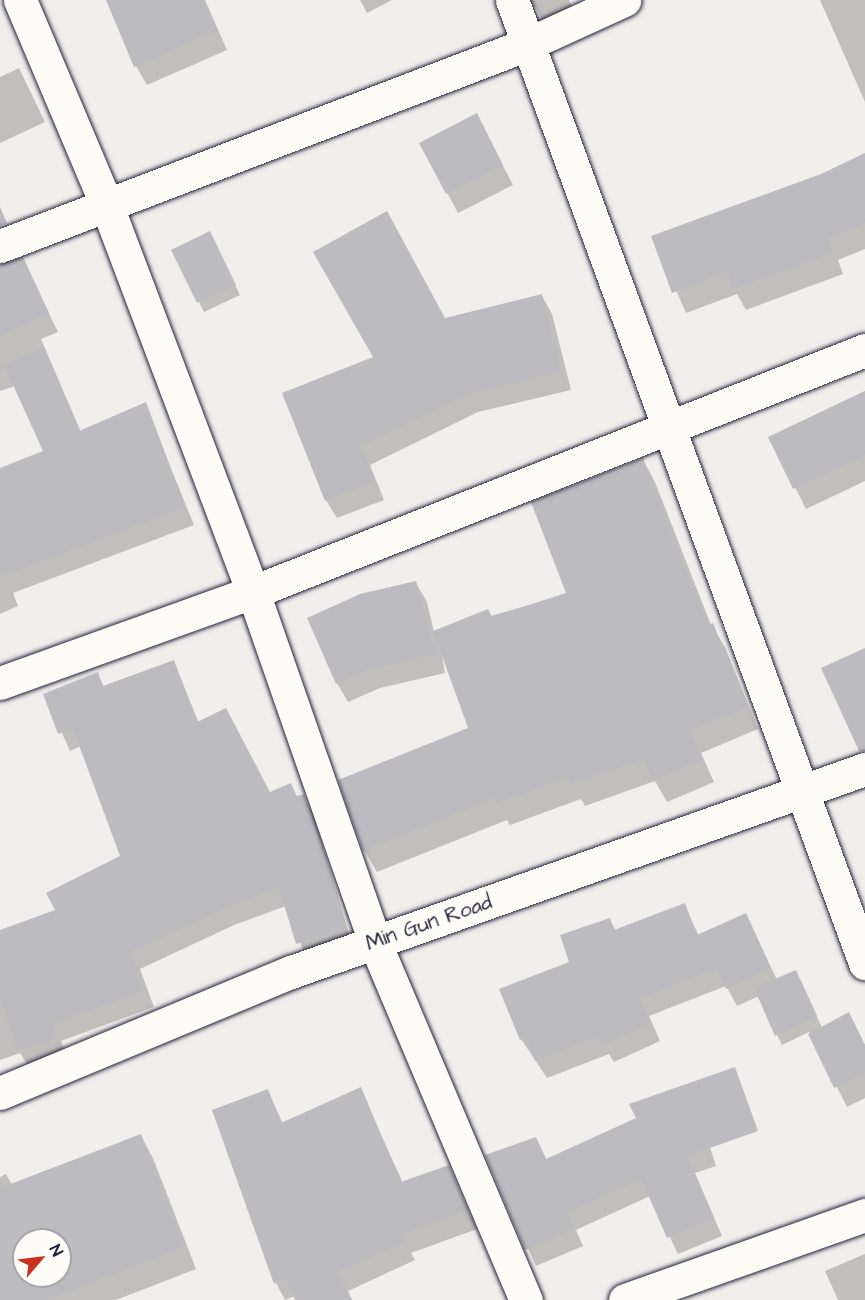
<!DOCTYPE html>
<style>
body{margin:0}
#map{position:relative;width:865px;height:1300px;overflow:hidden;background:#f0efec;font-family:"Architects Daughter",sans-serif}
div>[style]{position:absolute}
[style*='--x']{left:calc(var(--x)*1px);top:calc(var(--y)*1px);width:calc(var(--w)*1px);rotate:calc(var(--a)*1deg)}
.shadow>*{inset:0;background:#0003}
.building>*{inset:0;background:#bcbcc0}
.roads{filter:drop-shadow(0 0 2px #22223b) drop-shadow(0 0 2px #22223b)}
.minor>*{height:33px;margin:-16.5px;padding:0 16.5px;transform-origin:16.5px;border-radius:16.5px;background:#fdfcf7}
.tertiary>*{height:33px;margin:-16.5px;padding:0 16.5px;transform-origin:16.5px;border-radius:16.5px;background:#fdfcf7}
span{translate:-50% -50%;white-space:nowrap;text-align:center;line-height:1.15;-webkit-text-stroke:4.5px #fdfcf7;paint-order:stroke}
.street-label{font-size:21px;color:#22223b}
.north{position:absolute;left:12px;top:1228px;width:60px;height:60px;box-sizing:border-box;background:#fdfcf7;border:2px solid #a5a5ac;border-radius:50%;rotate:62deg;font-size:16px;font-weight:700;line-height:24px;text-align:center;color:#22223b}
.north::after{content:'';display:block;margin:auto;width:21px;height:27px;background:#c8321e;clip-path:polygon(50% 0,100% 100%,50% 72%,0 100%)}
</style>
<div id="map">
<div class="shadow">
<i style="clip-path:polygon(117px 0,205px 0,227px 50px,147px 85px,136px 66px)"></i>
<i style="clip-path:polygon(360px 0,392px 0,367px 13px)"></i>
<i style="clip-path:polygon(569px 0,580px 23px,551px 36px,536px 8px,526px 0)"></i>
<i style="clip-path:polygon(820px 0,865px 0,865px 102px)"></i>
<i style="clip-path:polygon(19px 68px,45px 122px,0 143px,0 77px)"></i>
<i style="clip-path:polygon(487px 135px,513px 185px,458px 213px,421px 144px)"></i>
<i style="clip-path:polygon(865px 155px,865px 249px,838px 260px,843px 274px,746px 310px,737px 294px,686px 313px,653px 237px,821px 176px)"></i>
<i style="clip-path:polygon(215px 243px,240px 295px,204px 312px,173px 251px)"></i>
<i style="clip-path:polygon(23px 260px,58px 332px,41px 339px,81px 432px,145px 404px,194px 525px,13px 593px,18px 606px,0 614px,0 497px,45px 452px,16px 386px,0 391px,0 271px)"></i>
<i style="clip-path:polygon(542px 296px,552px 314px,571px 390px,478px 412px,370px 465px,384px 500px,337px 518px,326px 500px,375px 358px,445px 319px)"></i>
<i style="clip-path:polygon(865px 391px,865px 481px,806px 509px,770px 437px)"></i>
<i style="clip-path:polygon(643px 460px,655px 482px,711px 625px,725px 647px,758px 729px,701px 753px,714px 782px,667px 802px,655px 781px,585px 806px,581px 799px,510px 825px,507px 820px,377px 872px,364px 850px,470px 729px,441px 649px,445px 673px,380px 688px,348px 702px,337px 683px,416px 583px,427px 602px,434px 632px,568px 594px)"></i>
<i style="clip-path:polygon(174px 662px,199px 723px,270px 793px,303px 796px,313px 813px,353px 947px,307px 960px,286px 906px,234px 925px,140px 969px,154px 1007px,61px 1041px,66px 1055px,29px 1067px,20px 1053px,0 1060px,0 931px,57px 911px,122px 857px,81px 746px,70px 751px,45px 695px,97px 674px,104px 687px)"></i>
<i style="clip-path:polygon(684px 905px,699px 936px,746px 915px,777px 980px,801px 981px,822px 1028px,849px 1014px,865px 1045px,865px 1098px,847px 1107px,809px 1032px,782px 1045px,759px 996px,737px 1006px,726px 986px,649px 1016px,660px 1041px,614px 1062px,609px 1054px,547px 1078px,521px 1039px,571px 963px,610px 920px,616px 931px)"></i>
<i style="clip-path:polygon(360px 1089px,403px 1183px,448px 1167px,477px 1229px,411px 1253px,415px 1260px,348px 1291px,352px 1300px,297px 1300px,295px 1296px,285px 1300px,276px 1283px,214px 1110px,268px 1091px,283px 1124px)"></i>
<i style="clip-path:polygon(696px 1103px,716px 1166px,695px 1173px,722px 1236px,678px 1254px,650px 1196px,576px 1230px,583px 1246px,536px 1266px,487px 1156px,535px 1139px,547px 1160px,638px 1119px)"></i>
<i style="clip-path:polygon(evenodd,141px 1136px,153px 1158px,196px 1269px,116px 1300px,0 1300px,0 1177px,6px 1174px,12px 1185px,141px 1136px,24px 1240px,60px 1240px,60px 1276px,24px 1276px,24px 1240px)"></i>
<i style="clip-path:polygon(865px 1254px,865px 1300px,838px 1300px,825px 1271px)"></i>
</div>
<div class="building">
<i style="clip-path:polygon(106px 0,203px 0,217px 30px,134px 67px)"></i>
<i style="clip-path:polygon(477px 113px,503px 165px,446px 194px,419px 143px)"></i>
<i style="clip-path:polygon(865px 153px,865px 223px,828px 239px,833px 253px,733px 289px,727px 272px,672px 293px,651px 236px,821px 174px)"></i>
<i style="clip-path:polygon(0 207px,7px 223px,0 226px)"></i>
<i style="clip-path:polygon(387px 211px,445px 318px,542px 294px,561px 371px,467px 394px,361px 446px,375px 481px,325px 501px,282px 393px,373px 357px,313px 252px)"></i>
<i style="clip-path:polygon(210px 231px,236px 285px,197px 303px,171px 250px)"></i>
<i style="clip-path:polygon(23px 257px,49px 313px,0 336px,0 264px)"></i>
<i style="clip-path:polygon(44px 348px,79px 431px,146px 402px,185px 507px,0 577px,0 468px,43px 451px,4px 365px)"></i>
<i style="clip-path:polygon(865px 391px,865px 455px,793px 489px,768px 437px)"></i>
<i style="clip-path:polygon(643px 458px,708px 625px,713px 623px,747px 707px,690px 730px,702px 760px,653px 780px,644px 759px,571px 784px,568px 777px,496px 803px,494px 798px,363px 851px,338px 780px,468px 728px,433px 631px,488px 609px,492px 617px,566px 593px,531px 502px)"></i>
<i style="clip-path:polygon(416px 581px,435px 654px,369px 669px,336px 684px,307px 618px,360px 594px)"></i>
<i style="clip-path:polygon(865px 648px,865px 751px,859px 751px,821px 668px)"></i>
<i style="clip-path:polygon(174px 660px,197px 722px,226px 708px,270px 792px,291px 783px,297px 797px,304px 794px,345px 930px,296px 944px,279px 888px,224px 908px,131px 952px,145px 990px,53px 1024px,57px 1038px,18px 1051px,0 997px,0 930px,55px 910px,46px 893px,120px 856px,73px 729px,58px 734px,43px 694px,98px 672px,103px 686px)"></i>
<i style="clip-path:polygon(685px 903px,697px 935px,746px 913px,771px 968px,726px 989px,717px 968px,640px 998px,651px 1023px,602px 1045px,598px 1036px,535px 1061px,527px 1037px,520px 1040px,499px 989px,569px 962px,560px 935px,610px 918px,614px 930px)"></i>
<i style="clip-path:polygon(796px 970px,817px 1016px,775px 1036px,754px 988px)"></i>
<i style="clip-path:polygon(849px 1012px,865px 1045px,865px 1073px,834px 1088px,808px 1034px)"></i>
<i style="clip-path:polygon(735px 1067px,758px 1131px,687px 1156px,714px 1218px,667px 1238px,641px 1179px,568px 1212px,575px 1229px,525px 1250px,485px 1155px,536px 1137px,546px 1159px,636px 1118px,629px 1104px)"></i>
<i style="clip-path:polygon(361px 1087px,401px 1182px,449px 1165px,468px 1210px,402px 1234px,406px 1241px,338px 1272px,352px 1300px,295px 1300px,285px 1278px,274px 1284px,212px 1110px,268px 1089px,281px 1123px)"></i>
<i style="clip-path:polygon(evenodd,141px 1134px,185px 1246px,47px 1300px,0 1300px,0 1188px,141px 1134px,24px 1240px,60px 1240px,60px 1276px,24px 1276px,24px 1240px)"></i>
</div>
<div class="roads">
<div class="minor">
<i style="--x:20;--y:0;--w:224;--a:67.1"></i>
<i style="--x:107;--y:206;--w:413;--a:69.3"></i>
<i style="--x:253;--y:592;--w:372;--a:70.8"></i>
<i style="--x:375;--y:943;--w:388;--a:67.1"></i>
<i style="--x:512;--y:0;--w:1026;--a:69.87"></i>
<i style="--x:0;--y:246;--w:565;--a:-20.94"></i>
<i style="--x:528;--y:44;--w:106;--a:-24.6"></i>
<i style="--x:0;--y:683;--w:269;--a:-19.8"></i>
<i style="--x:253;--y:592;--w:658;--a:-21.58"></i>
<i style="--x:625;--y:1300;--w:255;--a:-19.5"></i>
</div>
<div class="tertiary">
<i style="--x:0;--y:1093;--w:315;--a:-22.6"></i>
<i style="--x:291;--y:972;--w:609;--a:-19.48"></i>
</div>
</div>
<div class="street-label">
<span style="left:429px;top:923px;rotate:-19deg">Min Gun Road</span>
</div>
<div class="north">N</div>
</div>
